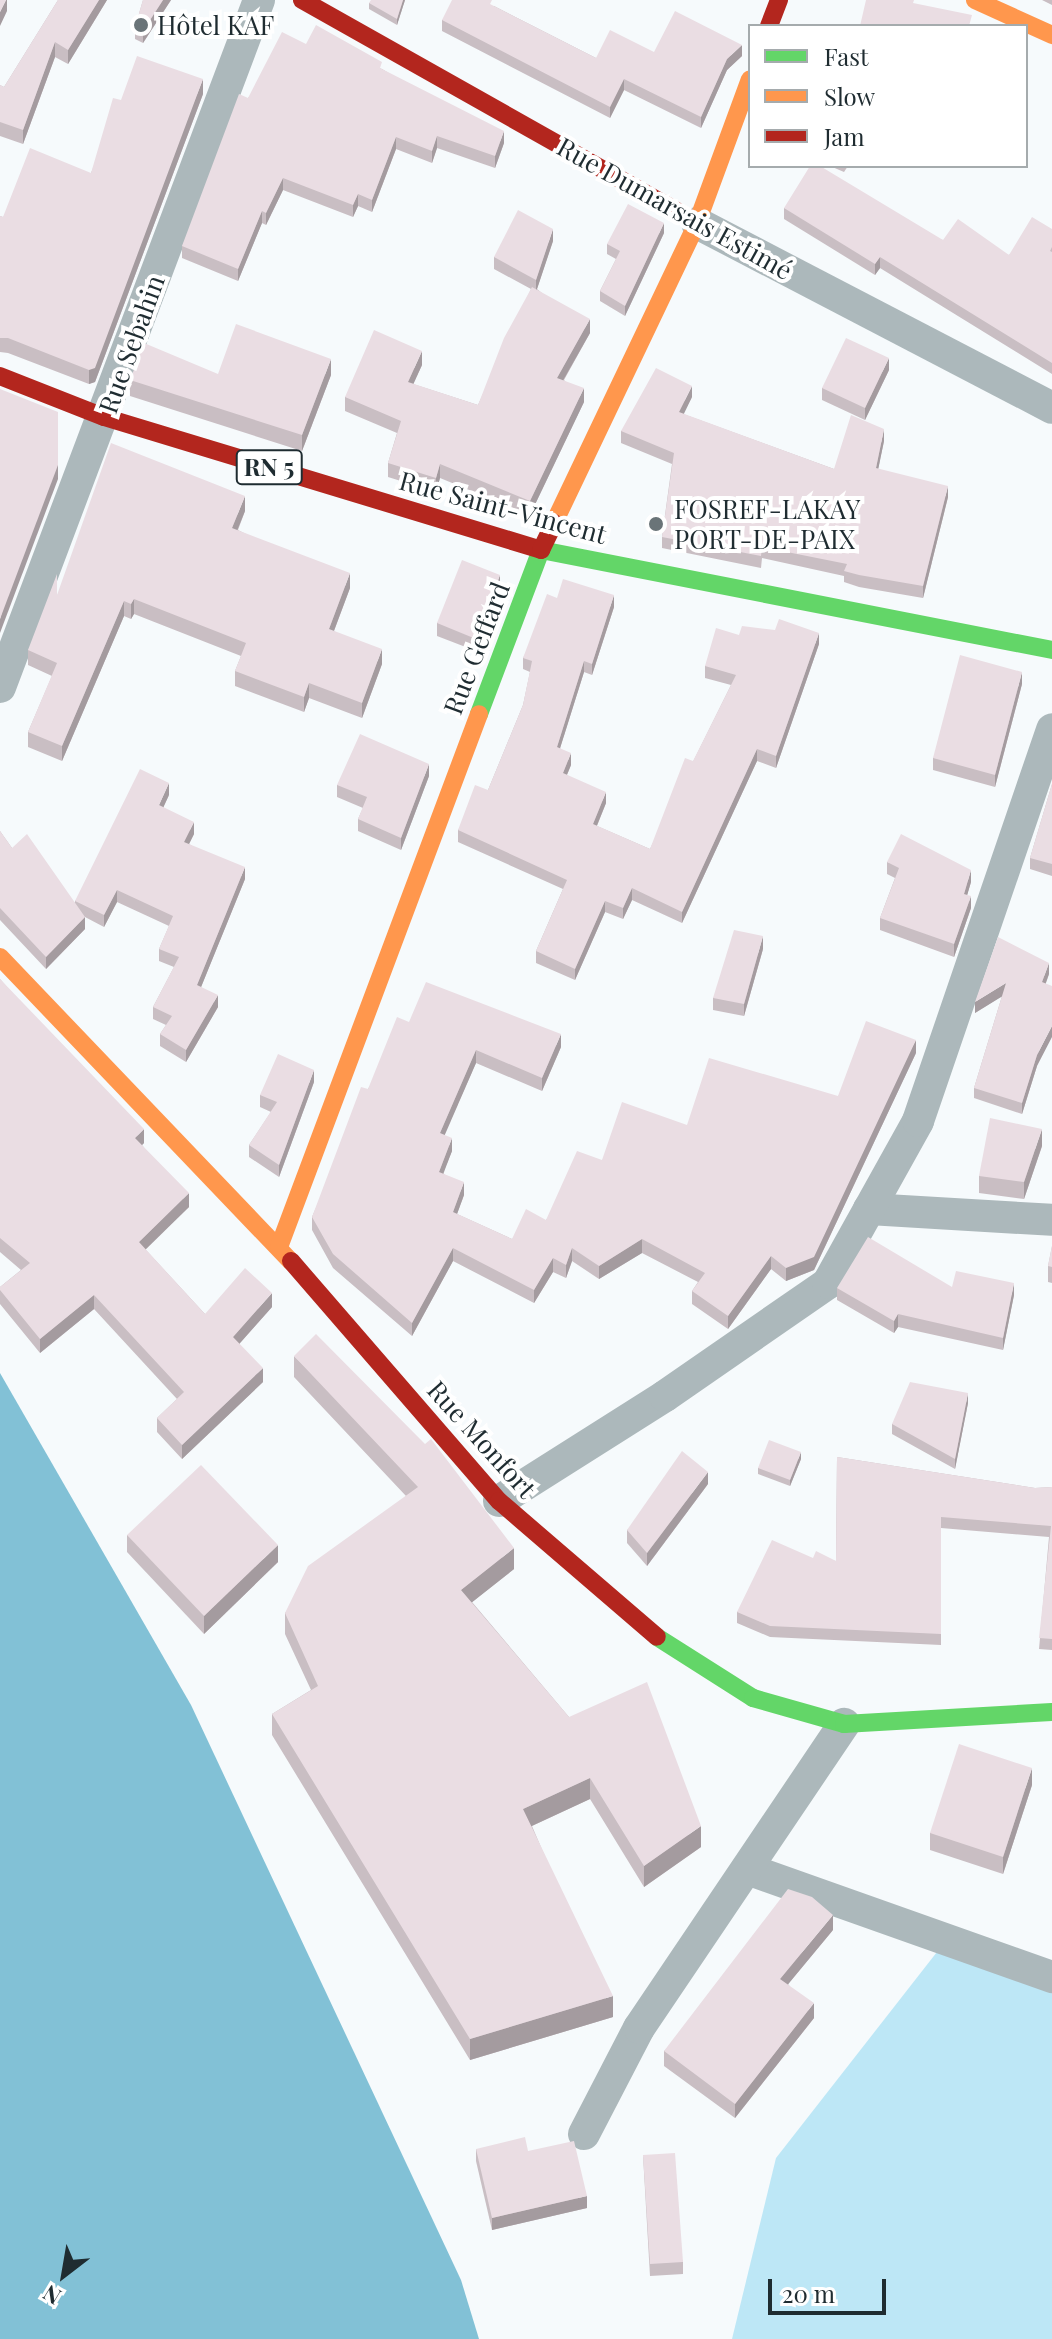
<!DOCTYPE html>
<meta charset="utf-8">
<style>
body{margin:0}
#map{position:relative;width:1052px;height:2339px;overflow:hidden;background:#f6fafc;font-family:"Playfair Display",serif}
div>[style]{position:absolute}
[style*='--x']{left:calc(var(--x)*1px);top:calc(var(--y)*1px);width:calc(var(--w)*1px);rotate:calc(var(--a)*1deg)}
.green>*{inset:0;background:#bde7f6}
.water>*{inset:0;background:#82c1d6}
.street>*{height:32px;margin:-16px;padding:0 16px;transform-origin:16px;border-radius:16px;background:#acb8bb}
.fast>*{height:18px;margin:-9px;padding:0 9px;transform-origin:9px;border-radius:9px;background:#63d668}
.slow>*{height:18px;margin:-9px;padding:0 9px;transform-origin:9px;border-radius:9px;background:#ff974d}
.jam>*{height:18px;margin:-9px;padding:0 9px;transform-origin:9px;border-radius:9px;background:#b3261e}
.wall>*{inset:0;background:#c9bec3}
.shaded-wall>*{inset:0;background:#a49b9f}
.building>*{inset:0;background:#eadde3}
.dots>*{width:22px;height:22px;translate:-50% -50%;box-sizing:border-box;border:4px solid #fff;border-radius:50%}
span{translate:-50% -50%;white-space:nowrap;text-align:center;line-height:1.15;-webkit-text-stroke:8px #fff;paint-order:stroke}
.shield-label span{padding:2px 6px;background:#fff;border:2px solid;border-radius:6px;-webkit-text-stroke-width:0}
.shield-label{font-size:24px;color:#1f2c31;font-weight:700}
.poi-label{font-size:26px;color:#1f2c31}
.left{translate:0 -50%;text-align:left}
.street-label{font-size:26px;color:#1f2c31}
.legend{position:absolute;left:748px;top:24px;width:280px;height:144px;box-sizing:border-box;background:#fff;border:2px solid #a5abad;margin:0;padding:10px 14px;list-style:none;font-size:24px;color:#1f2c31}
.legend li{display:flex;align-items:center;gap:16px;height:40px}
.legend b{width:40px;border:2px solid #a5abad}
.north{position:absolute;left:24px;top:2235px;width:80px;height:80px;-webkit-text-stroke:6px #fff;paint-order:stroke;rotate:211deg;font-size:22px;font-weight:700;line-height:32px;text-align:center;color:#1f2c31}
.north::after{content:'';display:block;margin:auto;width:28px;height:36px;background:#1f2c31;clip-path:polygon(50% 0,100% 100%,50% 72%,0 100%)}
.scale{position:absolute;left:768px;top:2279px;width:118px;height:36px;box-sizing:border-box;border:4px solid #1f2c31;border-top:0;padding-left:10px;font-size:24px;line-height:28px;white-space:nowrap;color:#1f2c31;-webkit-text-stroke:6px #fff;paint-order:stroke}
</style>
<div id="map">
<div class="green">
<i style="clip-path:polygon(944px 1943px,1052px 1987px,1052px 2339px,732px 2339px,776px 2158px)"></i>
</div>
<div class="water">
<i style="clip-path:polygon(0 1373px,191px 1705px,461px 2280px,479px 2339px,0 2339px)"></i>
</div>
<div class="street">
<i style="--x:697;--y:223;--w:400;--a:27.5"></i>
<i style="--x:0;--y:687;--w:734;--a:-69.34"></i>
<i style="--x:869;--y:1209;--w:183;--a:3.4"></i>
<i style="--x:499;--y:1501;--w:196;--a:-32.3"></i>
<i style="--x:665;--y:1396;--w:198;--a:-34.7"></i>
<i style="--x:828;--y:1283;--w:185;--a:-60.9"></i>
<i style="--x:918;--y:1121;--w:414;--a:-71.1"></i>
<i style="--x:747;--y:1869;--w:324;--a:19.5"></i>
<i style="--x:584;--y:2134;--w:119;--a:-62.6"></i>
<i style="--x:639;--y:2028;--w:367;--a:-56"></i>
</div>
<div class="fast">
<i style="--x:479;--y:714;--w:175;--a:-69.3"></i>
<i style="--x:541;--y:550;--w:521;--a:11.07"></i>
<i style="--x:657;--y:1637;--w:114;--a:32.4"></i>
<i style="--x:753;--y:1698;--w:95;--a:15.9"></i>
<i style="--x:844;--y:1724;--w:208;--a:-3.3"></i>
</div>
<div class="slow">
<i style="--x:975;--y:0;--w:85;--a:24.4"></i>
<i style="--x:554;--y:523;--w:332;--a:-64.5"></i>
<i style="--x:697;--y:223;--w:153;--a:-69.8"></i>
<i style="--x:0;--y:957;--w:421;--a:46.3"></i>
<i style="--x:279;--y:1247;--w:569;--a:-69.43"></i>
</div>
<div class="jam">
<i style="--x:302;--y:0;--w:454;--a:29.4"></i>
<i style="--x:769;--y:26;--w:28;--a:-69"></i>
<i style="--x:0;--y:376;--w:112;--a:21.5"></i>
<i style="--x:104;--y:417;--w:457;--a:16.9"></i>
<i style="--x:541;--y:550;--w:30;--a:-64"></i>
<i style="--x:291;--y:1261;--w:318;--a:49.1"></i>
<i style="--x:499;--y:1501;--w:208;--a:40.7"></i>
</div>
<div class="wall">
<i style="clip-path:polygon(58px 0,107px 0,68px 64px,55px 57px,23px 144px,0 136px,0 85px,4px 87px)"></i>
<i style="clip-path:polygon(143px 0,171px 0,143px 43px,135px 39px,135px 27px)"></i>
<i style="clip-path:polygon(405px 0,397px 25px,369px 9px,369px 3px)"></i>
<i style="clip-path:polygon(1042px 0,1052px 0,1052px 5px)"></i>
<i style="clip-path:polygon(494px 6px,596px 58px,654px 52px,742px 56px,727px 70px,701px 128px,624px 90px,610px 118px,442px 31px,442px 20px)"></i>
<i style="clip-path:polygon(306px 44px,382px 69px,504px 143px,495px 168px,437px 148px,432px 163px,396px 149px,372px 212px,358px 206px,353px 217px,283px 190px,266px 225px,262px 223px,238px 281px,182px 258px,182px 246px,248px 98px)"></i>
<i style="clip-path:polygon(203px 94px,95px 382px,89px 384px,8px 353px,0 352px,0 216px,3px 217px,91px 173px,121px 100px)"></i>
<i style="clip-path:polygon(830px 166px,848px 166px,844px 172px)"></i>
<i style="clip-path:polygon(784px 208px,943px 240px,1009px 255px,1052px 229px,1052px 374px,880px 268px,875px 275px,784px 219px)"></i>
<i style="clip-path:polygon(664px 233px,625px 316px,600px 301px,600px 291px,616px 259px,607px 254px,607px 244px)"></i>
<i style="clip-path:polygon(553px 241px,537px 289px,590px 333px,564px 380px,584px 402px,530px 515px,440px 478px,436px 492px,388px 477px,388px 463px,397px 433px,345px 411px,345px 397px,422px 365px,413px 384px,478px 405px,531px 289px,494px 269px,494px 257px)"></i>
<i style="clip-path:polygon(889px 370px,865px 420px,822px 400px,822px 388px)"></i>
<i style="clip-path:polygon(218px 374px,331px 375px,302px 451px,130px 396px,130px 380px)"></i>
<i style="clip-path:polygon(692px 397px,683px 414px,834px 469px,884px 441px,878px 469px,948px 497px,923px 598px,859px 587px,844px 582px,844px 576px,762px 558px,761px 568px,662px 548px,662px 537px,672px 464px,621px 443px,621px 431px)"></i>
<i style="clip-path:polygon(245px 511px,238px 530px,350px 588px,334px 631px,382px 664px,362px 718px,309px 698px,304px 712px,235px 686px,235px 671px,241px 656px,134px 614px,131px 619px,124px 616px,62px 761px,28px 747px,28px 732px,52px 676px,28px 665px,28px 650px,57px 595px)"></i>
<i style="clip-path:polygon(500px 587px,476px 651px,437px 636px,437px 623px)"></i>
<i style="clip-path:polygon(557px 598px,614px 607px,592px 675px,584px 672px,560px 748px,571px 765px,567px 775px,606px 803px,597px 826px,650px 849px,731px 685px,705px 678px,705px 666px,739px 635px,819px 644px,776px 768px,757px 761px,682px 923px,632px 900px,623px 919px,605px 912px,575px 980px,536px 963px,536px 951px,563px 889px,458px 842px,458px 830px,488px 790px,523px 705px,530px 672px,523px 669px,523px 658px)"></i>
<i style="clip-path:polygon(1022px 684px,995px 787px,933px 770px,933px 758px)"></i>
<i style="clip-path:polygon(429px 776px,401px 850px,358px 831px,358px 819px,363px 808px,337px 797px,337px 785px)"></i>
<i style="clip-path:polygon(1052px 784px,1052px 876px,1030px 869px,1030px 858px)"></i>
<i style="clip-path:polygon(169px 795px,163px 807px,194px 834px,189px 844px,245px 879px,201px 987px,218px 1007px,186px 1062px,160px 1046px,160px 1034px,166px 1025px,153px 1019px,153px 1007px,174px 967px,159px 961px,159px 949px,169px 926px,117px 902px,104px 927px,85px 917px,85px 929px,46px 969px,0 920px,0 831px,12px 848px,75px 903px,75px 901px)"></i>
<i style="clip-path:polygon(887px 862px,971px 882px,967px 895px,971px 908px,954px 957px,880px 930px,880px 918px,895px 878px,887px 874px)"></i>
<i style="clip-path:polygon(763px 949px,744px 1016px,713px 1010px,713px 998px)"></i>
<i style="clip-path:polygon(1049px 974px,1046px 983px,1037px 1066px,1022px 1114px,974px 1098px,974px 1088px,1002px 996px,975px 1013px,975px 1002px)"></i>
<i style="clip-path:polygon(0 979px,144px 1143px,142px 1145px,189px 1207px,145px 1249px,205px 1314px,272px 1307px,239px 1344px,263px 1382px,182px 1459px,157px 1432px,157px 1418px,177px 1399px,94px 1309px,40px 1353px,0 1304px,0 1287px,21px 1270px,0 1252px)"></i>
<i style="clip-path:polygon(409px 1022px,561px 1047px,542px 1091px,476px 1063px,444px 1135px,452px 1151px,443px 1173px,464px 1195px,457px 1214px,512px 1239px,546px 1220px,602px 1160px,687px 1125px,838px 1096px,916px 1053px,814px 1270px,786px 1281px,771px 1269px,728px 1329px,692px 1304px,692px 1291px,698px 1282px,642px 1253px,599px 1279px,572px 1261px,566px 1278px,553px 1272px,534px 1303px,453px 1261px,412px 1336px,333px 1268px,312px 1230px,312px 1217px,368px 1089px)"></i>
<i style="clip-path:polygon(314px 1082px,279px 1177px,249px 1157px,249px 1145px,271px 1112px,260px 1107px,260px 1095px)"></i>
<i style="clip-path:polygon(1042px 1146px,1024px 1199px,979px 1193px,979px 1176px)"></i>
<i style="clip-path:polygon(1052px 1246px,1052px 1283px,1048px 1282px,1048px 1266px)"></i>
<i style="clip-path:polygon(952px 1287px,1014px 1295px,1003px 1350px,898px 1327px,894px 1333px,837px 1300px,837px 1288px)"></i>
<i style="clip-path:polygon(294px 1356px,514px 1569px,472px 1602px,569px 1717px,701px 1847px,644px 1887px,590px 1799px,532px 1826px,613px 2017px,470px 2060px,272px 1735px,272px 1714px,311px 1690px,285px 1634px,285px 1613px,406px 1496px,294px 1377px)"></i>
<i style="clip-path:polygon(968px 1403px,955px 1469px,892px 1434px,892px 1424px)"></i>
<i style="clip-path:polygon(837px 1457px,1035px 1488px,1052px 1487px,1052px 1650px,1039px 1649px,1049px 1537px,941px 1528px,941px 1645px,770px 1637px,737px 1623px,737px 1612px,813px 1558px,836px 1561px)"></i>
<i style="clip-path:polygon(801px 1459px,790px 1486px,758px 1474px,758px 1468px)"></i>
<i style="clip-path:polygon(708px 1484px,647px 1566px,627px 1543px,627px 1530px)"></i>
<i style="clip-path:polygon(127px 1535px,278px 1562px,204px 1634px,127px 1552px)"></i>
<i style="clip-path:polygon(1032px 1785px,1003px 1874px,930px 1850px,930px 1833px)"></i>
<i style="clip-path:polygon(833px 1930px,788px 1984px,814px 2018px,735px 2118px,664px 2066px,664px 2051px)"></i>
<i style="clip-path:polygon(476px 2149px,528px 2151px,587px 2208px,492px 2230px,476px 2161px)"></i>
<i style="clip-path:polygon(643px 2155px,683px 2262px,683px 2274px,650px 2276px)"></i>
</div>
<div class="shaded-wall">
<i style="clip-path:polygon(6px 0,7px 0,7px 11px,0 26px,0 12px)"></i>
<i style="clip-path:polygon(99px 0,107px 0,68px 64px,68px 50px)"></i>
<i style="clip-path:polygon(163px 0,171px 0,143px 43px,143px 31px)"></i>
<i style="clip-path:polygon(403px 0,405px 0,397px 25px,397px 19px)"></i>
<i style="clip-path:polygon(55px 42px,55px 57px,23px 144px,23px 130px)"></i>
<i style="clip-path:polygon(742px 45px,742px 56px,727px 70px,701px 128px,701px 117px,727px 59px)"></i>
<i style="clip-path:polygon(203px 79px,203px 94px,95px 382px,89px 384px,89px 370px)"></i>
<i style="clip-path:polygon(624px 79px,624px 90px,610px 118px,610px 107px)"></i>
<i style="clip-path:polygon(504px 131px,504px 143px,495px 168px,495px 156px)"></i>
<i style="clip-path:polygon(437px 136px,437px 148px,432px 163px,432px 151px)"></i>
<i style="clip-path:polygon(396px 137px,396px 149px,372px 212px,372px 200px)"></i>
<i style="clip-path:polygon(283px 178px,283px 190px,266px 225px,266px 213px)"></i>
<i style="clip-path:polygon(358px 194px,358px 206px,353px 217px,353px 205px)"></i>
<i style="clip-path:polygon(262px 211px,262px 223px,238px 281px,238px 269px)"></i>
<i style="clip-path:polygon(664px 223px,664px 233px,625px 316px,625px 306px)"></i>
<i style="clip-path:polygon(553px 229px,553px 241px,536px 292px,536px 280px)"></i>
<i style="clip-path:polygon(880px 257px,880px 268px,875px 275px,875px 264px)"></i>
<i style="clip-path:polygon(590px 319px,590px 333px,557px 391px,557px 378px)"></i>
<i style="clip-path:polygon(422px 351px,422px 365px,408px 396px,408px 382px)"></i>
<i style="clip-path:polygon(889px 358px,889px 370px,865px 420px,865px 408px)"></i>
<i style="clip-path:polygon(331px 359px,331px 375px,302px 451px,302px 435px)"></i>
<i style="clip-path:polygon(692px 386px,692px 397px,679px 424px,679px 412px)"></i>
<i style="clip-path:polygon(584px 388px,584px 402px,530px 515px,530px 501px)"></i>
<i style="clip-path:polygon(58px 412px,58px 479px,0 633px,0 619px)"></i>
<i style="clip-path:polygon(884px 429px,884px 441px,876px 480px,876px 468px)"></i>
<i style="clip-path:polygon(440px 464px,440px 478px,436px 492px,436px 478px)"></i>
<i style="clip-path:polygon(948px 486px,948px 497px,923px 598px,923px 586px)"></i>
<i style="clip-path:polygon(245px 496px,245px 511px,232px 543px,232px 528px)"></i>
<i style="clip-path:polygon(350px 573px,350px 588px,329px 644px,329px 629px)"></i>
<i style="clip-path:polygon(500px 575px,500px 587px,476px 651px,476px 639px)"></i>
<i style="clip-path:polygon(614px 595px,614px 607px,592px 675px,592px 664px)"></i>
<i style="clip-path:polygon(134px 599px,134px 614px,131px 619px,131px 604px)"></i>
<i style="clip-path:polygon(124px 601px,124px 616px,62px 761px,62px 746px)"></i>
<i style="clip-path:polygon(819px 633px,819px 644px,776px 768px,776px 756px)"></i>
<i style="clip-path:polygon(382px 649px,382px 664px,362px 718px,362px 703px)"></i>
<i style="clip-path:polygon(584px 661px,584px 672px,557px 758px,557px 747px)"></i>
<i style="clip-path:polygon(1022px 672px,1022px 684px,995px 787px,995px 775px)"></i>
<i style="clip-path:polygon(309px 683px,309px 698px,304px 712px,304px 697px)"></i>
<i style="clip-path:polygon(757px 749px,757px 761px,682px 923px,682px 912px)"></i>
<i style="clip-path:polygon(571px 753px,571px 765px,563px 784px,563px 773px)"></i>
<i style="clip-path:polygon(429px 764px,429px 776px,401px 850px,401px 838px)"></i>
<i style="clip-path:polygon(169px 783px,169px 795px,159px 817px,159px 805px)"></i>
<i style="clip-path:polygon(606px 792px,606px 803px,593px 835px,593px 824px)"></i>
<i style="clip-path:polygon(194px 822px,194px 834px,184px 854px,184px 842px)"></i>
<i style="clip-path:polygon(245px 867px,245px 879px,197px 997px,197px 985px)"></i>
<i style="clip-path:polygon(971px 870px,971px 882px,964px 906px,964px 894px)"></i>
<i style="clip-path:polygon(632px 888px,632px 900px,623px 919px,623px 908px)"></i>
<i style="clip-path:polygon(117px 890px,117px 902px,104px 927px,104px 915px)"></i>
<i style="clip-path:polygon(971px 896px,971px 908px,954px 957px,954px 944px)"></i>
<i style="clip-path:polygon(605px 901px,605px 912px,575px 980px,575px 969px)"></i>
<i style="clip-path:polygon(85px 917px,85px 929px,46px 969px,46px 957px)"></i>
<i style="clip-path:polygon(763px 936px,763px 949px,744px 1016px,744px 1004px)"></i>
<i style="clip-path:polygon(1049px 963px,1049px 974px,1042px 993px,1042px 982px)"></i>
<i style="clip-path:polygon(1006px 983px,1006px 994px,975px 1013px,975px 1002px)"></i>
<i style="clip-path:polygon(218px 995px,218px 1007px,186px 1062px,186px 1050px)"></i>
<i style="clip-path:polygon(1052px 1026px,1052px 1037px,1037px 1066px,1022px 1114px,1022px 1103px,1037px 1055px)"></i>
<i style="clip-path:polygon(561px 1034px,561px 1047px,542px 1091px,542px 1078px)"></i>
<i style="clip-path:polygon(916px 1040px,916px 1053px,814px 1270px,786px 1281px,786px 1268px)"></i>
<i style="clip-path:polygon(476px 1050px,476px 1063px,440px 1146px,440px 1133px)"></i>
<i style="clip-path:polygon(314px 1070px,314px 1082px,279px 1177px,279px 1165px)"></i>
<i style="clip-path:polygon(144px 1129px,144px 1143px,135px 1152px,135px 1138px)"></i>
<i style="clip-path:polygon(1042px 1129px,1042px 1146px,1024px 1199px,1024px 1182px)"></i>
<i style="clip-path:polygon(452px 1138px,452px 1151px,439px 1185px,439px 1172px)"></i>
<i style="clip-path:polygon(464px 1182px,464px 1195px,453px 1225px,453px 1212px)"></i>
<i style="clip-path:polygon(189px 1193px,189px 1207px,139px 1256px,139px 1242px)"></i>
<i style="clip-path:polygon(642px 1239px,642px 1253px,599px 1279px,599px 1266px)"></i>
<i style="clip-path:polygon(453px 1248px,453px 1261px,412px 1336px,412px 1323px)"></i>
<i style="clip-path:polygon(572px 1248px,572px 1261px,566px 1278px,566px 1265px)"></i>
<i style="clip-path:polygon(771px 1256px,771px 1269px,728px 1329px,728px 1316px)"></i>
<i style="clip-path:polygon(553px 1258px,553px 1272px,534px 1303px,534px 1290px)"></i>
<i style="clip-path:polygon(1014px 1283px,1014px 1295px,1003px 1350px,1003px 1338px)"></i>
<i style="clip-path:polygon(272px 1293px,272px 1307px,233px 1351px,233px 1337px)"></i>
<i style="clip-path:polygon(94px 1295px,94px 1309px,40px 1353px,40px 1339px)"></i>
<i style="clip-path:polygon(898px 1314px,898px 1327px,894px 1333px,894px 1321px)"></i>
<i style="clip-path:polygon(263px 1368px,263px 1382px,182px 1459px,182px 1445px)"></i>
<i style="clip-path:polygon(968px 1393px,968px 1403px,955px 1469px,955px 1459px)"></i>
<i style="clip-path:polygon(801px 1452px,801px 1459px,790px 1486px,790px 1480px)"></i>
<i style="clip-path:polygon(708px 1472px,708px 1484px,647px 1566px,647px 1553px)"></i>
<i style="clip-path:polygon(278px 1545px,278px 1562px,204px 1634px,204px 1616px)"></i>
<i style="clip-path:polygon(514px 1548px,514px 1569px,461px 1611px,461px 1590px)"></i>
<i style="clip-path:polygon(1032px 1768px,1032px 1785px,1003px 1874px,1003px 1857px)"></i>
<i style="clip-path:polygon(590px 1778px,590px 1799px,523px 1830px,523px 1809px)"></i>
<i style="clip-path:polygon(701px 1826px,701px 1847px,644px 1887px,644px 1866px)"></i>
<i style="clip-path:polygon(833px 1915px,833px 1930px,780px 1994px,780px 1979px)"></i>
<i style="clip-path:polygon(613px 1996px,613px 2017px,470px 2060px,470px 2039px)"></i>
<i style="clip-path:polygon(814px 2003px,814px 2018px,735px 2118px,735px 2104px)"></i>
<i style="clip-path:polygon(587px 2196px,587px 2208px,492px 2230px,492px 2218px)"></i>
</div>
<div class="building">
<i style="clip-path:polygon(0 0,6px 0,0 12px)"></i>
<i style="clip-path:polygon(58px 0,99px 0,68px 50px,55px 42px,23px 130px,0 122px,0 85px,4px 87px)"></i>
<i style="clip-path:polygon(143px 0,163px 0,143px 31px,135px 27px)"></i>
<i style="clip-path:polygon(371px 0,403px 0,397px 19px,369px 3px)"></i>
<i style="clip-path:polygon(452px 0,492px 0,490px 4px,596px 58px,610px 30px,654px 52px,675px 11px,742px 45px,727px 59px,701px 117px,624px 79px,610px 107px,442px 20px)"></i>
<i style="clip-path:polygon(866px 0,914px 0,913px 3px,972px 15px,969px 26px,860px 26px)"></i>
<i style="clip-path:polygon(316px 25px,382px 62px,380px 68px,504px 131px,495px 156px,437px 136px,432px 151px,396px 137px,372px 200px,358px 194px,353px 205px,283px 178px,266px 213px,262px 211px,238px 269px,182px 246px,239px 94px,248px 98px,282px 32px,306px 44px)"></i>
<i style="clip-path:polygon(137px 56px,203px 79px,95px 368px,89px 370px,8px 338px,0 338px,0 216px,3px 217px,30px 148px,91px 173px,113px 98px,121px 100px)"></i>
<i style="clip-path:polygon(810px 166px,820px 166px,943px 240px,958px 219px,1009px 255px,1032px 217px,1052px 229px,1052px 247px,1050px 251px,1052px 252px,1052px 363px,880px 257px,875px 264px,784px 208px)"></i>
<i style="clip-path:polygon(628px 204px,664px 223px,625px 306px,600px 291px,620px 251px,607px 244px)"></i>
<i style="clip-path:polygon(518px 210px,553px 229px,536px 280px,494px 257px)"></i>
<i style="clip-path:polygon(532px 287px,590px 319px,557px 378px,584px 388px,530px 501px,440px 464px,436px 478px,388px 463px,401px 421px,345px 397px,374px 330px,422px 351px,408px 382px,478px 405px,504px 338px)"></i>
<i style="clip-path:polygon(236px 324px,331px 359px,302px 435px,130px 380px,144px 343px,218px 374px)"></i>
<i style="clip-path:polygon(846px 338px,889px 358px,865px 408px,822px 388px)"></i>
<i style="clip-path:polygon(656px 368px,692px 386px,679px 412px,834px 469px,851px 415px,884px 429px,876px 468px,948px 486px,923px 586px,859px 575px,844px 571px,847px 564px,762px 547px,761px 556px,662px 537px,674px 453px,621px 431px)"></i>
<i style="clip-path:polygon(0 389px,58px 412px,58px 465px,0 619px)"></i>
<i style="clip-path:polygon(111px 443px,245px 496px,232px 528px,350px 573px,329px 629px,382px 649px,362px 703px,309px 683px,304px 697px,235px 671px,246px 643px,134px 599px,131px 604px,124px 601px,62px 746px,28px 732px,57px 663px,28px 650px,57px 574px,57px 595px)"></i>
<i style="clip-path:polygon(462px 560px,500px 575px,476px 639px,437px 623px)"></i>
<i style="clip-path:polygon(563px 579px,614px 595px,592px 664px,584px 661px,557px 747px,571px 753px,563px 773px,606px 792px,593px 824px,650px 849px,685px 758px,693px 761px,736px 675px,705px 666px,716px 628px,739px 635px,742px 626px,775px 630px,779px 619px,819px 633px,776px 756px,757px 749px,682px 912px,632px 888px,623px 908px,605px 901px,575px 969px,536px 951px,567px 880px,458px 830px,475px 785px,488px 790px,523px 705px,532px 661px,523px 658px,547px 594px,557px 598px)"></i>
<i style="clip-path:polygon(960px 655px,1022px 672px,995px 775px,933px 758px)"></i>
<i style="clip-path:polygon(360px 734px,429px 764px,401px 838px,358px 819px,367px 797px,337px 785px)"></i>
<i style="clip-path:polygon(140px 769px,169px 783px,159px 805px,194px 822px,184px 842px,245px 867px,197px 985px,218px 995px,186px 1050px,160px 1034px,172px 1016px,153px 1007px,179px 957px,159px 949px,173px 916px,117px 890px,104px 915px,75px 901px)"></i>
<i style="clip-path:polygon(1052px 784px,1052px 864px,1030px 858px)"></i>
<i style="clip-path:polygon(0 831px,12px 848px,27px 834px,85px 917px,46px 957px,0 908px)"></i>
<i style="clip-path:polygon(901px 834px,971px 870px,964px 894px,971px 896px,954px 944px,880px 918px,899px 868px,887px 862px)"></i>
<i style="clip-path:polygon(734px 930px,763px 936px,744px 1004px,713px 998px)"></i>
<i style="clip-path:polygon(998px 937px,1049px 963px,1042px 982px,1052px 986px,1052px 1026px,1037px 1055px,1022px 1103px,974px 1088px,1006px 983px,975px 1002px)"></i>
<i style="clip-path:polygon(0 979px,144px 1129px,135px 1138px,189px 1193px,139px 1242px,205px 1314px,245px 1268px,272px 1293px,233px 1337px,263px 1368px,182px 1445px,157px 1418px,184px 1392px,94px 1295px,40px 1339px,0 1290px,0 1287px,30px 1263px,0 1238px)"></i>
<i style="clip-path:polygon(426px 982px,561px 1034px,542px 1078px,476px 1050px,440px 1133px,452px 1138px,439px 1172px,464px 1182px,453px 1212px,512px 1239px,526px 1209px,546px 1220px,577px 1151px,602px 1160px,622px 1102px,687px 1125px,709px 1058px,838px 1096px,866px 1021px,916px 1040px,814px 1257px,786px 1268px,771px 1256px,728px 1316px,692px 1291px,705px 1273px,642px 1239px,599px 1266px,572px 1248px,566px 1265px,553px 1258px,534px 1290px,453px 1248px,412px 1323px,333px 1254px,312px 1217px,361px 1087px,368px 1089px,397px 1017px,409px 1022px)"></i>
<i style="clip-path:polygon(278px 1054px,314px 1070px,279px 1165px,249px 1145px,277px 1102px,260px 1095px)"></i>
<i style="clip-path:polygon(990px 1118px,1042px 1129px,1024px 1182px,979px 1176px)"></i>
<i style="clip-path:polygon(868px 1237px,952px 1287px,956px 1271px,1014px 1283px,1003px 1338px,898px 1314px,894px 1321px,837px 1288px)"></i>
<i style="clip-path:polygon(1052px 1246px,1052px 1267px,1048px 1266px)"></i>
<i style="clip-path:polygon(316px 1334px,425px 1444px,431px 1439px,514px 1548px,461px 1590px,569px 1717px,647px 1682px,701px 1826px,644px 1866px,590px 1778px,523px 1809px,613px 1996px,470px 2039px,272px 1714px,318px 1686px,285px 1613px,308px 1566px,418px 1487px,294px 1356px)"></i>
<i style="clip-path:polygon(910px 1382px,968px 1393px,955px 1459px,892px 1424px)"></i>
<i style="clip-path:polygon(769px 1440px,801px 1452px,790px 1480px,758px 1468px)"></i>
<i style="clip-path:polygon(682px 1451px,708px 1472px,647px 1553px,627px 1530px)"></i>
<i style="clip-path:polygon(837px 1457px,1035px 1488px,1052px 1487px,1052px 1639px,1039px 1638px,1051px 1526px,941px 1517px,941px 1634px,770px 1626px,737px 1612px,772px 1540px,813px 1558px,816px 1551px,836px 1561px)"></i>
<i style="clip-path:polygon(201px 1465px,278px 1545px,204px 1616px,127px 1535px)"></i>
<i style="clip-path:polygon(959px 1744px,1032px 1768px,1003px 1857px,930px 1833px)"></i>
<i style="clip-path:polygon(788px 1889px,812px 1897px,833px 1915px,780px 1979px,814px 2003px,735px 2104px,664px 2051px)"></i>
<i style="clip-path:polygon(525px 2137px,528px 2151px,574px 2141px,587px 2196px,492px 2218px,476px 2149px)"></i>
<i style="clip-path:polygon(675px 2153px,683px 2262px,650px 2264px,643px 2155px)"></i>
</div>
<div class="dots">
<i style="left:141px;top:25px;background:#6a7478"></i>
<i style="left:656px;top:524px;background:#6a7478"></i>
</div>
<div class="shield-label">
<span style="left:269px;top:467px">RN 5</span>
</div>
<div class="poi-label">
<span class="left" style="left:157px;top:25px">Hôtel KAF</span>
<span class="left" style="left:674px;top:524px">FOSREF-LAKAY<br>PORT-DE-PAIX</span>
</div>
<div class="street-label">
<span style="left:675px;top:208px;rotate:29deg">Rue Dumarsais Estimé</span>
<span style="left:131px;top:344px;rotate:-70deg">Rue Sebahin</span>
<span style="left:503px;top:507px;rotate:15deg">Rue Saint-Vincent</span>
<span style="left:476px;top:648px;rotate:-69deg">Rue Geffard</span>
<span style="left:482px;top:1439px;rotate:48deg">Rue Monfort</span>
</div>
<ul class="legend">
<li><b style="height:10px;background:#63d668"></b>Fast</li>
<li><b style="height:10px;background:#ff974d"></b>Slow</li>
<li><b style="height:10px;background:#b3261e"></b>Jam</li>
</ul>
<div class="north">N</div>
<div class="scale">20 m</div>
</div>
